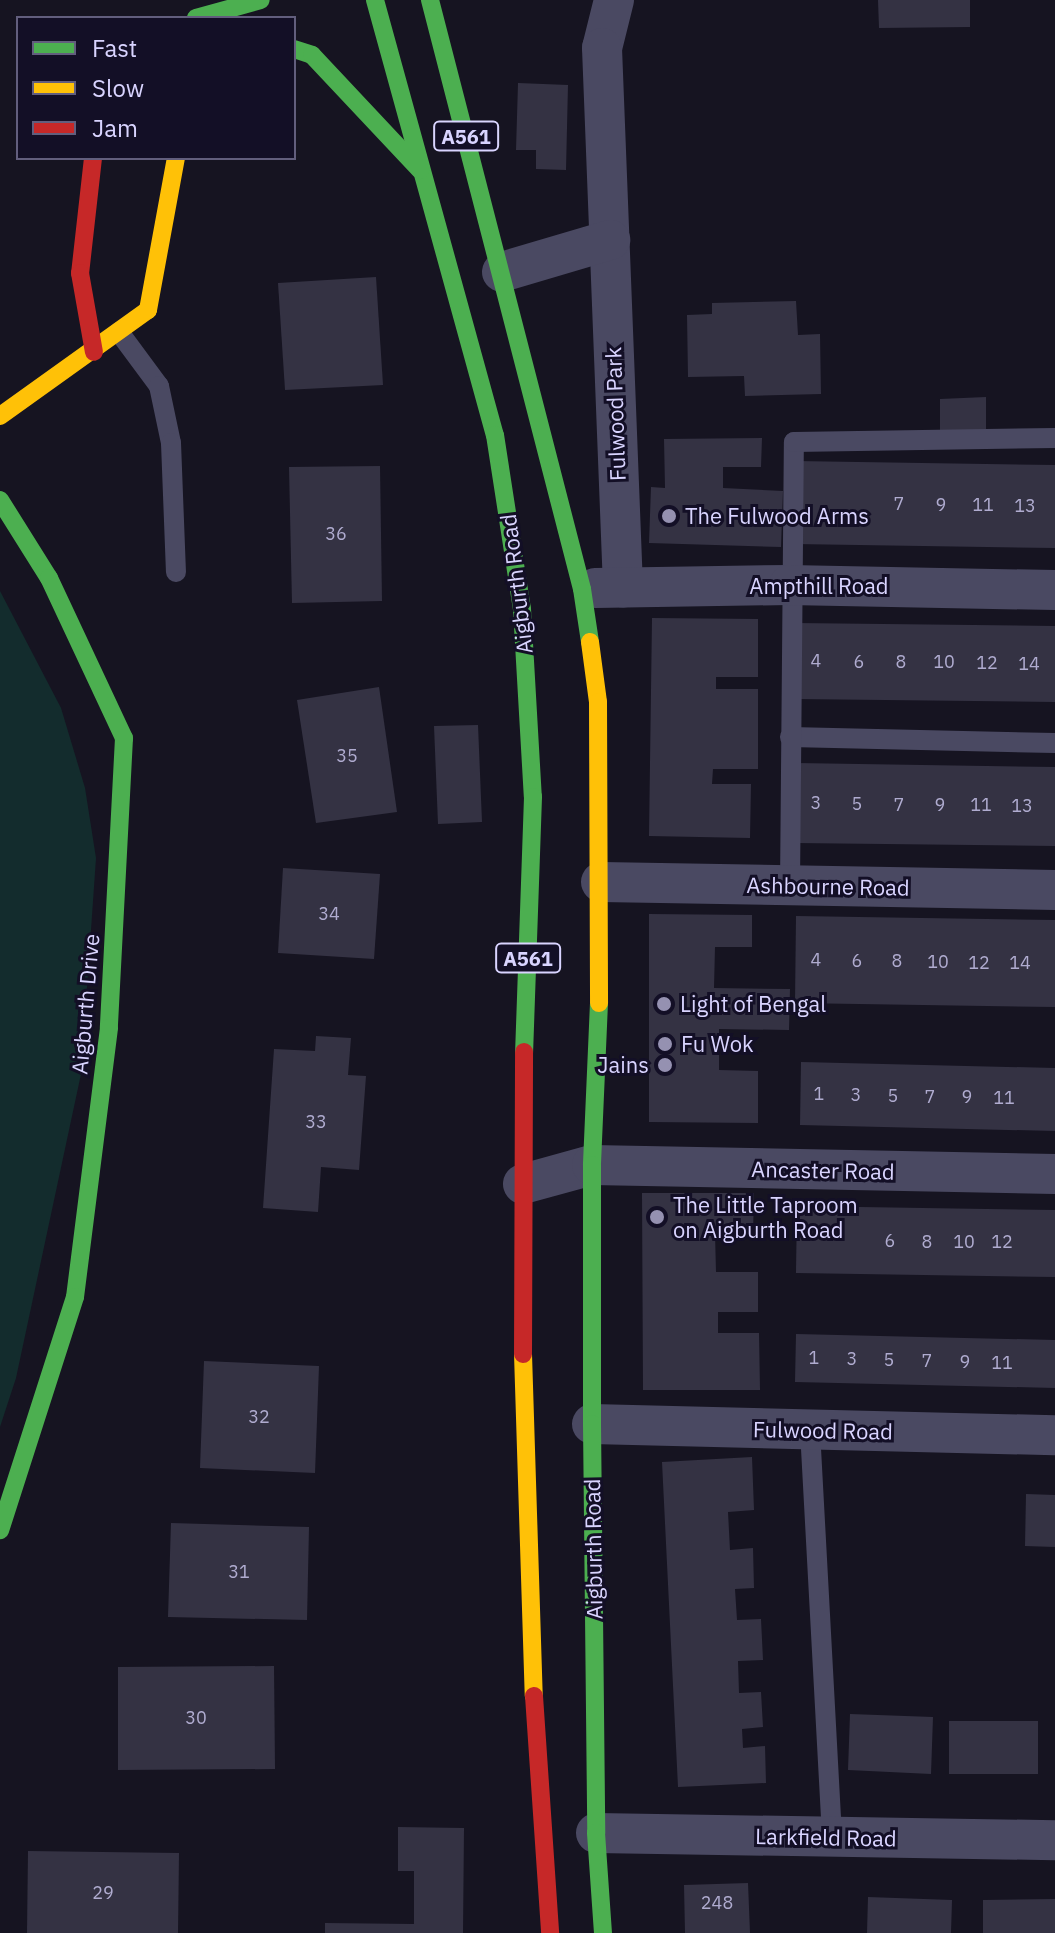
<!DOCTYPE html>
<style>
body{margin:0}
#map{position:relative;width:1055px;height:1933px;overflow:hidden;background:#161421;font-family:"IBM Plex Sans",sans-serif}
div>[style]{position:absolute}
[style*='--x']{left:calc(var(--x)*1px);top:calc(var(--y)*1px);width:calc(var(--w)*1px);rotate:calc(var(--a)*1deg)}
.green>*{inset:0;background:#132c2d}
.building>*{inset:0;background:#343243}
.lane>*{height:20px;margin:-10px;padding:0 10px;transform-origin:10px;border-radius:10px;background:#4a4962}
.street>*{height:40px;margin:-20px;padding:0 20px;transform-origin:20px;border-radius:20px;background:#4a4962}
.fast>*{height:18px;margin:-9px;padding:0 9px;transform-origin:9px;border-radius:9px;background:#4caf50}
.slow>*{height:18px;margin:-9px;padding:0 9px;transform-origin:9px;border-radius:9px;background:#ffc107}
.jam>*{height:18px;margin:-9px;padding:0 9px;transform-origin:9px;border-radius:9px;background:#c62828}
.dots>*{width:22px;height:22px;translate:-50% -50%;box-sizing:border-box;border:4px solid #130f26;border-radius:50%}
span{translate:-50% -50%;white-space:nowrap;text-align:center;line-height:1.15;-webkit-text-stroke:6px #130f26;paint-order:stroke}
.number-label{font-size:18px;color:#b0acd0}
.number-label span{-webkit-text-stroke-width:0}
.shield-label span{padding:2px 6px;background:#130f26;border:2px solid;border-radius:6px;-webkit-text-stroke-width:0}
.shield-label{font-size:20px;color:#d9d4ff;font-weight:700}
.street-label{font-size:22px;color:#d9d4ff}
.poi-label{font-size:22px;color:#d9d4ff}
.left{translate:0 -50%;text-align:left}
.right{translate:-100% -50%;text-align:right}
.legend{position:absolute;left:16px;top:16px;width:280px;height:144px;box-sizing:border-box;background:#130f26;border:2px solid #625e7d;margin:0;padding:10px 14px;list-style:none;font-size:24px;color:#d9d4ff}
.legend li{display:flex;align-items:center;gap:16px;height:40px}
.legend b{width:40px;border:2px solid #625e7d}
</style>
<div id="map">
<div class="green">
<i style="clip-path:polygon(0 591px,61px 708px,85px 788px,96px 858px,81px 1074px,16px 1378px,0 1427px)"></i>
</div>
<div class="building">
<i style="clip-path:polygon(878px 0,970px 0,970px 27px,879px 28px)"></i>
<i style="clip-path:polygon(518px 83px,568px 85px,566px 170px,536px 169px,536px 150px,516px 150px)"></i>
<i style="clip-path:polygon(376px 277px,383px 385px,285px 390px,278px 283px)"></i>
<i style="clip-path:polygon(796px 301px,798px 335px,820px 334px,821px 394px,745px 396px,744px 376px,688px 377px,687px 315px,712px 314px,712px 303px)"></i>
<i style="clip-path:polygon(986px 397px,986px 431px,940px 433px,940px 399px)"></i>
<i style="clip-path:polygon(762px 438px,761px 467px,723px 467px,723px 488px,783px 491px,781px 547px,649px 543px,651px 487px,665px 488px,664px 439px)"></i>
<i style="clip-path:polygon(795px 461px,1055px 465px,1055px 548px,794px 544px)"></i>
<i style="clip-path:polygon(380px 466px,382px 601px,292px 603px,289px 467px)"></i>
<i style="clip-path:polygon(652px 618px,758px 619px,758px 677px,716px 677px,716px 689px,758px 689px,758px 769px,713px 769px,712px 784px,751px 784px,750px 838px,649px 836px)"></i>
<i style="clip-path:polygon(795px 623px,1055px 626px,1055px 702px,795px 699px)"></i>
<i style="clip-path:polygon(379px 687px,397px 812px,316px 823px,297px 700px)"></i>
<i style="clip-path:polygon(478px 725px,482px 822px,438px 824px,434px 726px)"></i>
<i style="clip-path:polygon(796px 763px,1055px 767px,1055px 846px,795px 843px)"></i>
<i style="clip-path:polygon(283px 868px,380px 874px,374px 959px,278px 953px)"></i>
<i style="clip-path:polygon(649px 914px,752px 915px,752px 947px,715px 947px,714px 988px,790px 989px,789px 1030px,719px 1029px,719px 1070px,758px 1071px,758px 1123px,649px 1122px)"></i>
<i style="clip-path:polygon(796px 916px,1055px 920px,1055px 1007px,795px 1003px)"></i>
<i style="clip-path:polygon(316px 1036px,351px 1038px,348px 1075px,366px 1076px,359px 1170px,321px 1167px,318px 1212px,263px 1208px,274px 1049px,315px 1051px)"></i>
<i style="clip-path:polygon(801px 1062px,1055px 1068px,1055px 1131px,800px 1125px)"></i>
<i style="clip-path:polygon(642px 1193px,754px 1193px,753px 1234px,715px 1233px,716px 1272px,758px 1272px,758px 1312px,718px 1312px,718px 1333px,759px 1333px,760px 1390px,643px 1390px)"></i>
<i style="clip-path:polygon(797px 1206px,1055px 1210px,1055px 1277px,796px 1273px)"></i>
<i style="clip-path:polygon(796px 1334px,1055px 1340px,1055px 1388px,795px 1382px)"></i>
<i style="clip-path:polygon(204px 1361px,319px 1366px,315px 1473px,200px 1468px)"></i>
<i style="clip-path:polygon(752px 1457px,754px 1510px,728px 1512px,730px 1550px,753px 1548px,754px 1588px,735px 1589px,737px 1620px,761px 1619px,763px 1660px,738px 1661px,739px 1693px,761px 1692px,763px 1727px,742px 1729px,743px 1748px,765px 1746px,766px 1783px,678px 1787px,662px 1462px)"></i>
<i style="clip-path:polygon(1026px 1494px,1055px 1495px,1055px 1547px,1025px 1546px)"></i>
<i style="clip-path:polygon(171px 1523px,309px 1527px,307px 1620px,168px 1617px)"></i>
<i style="clip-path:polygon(274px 1666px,275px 1769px,118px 1770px,118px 1667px)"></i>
<i style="clip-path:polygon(850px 1714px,933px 1717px,931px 1774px,848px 1770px)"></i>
<i style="clip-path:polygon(949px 1721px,1038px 1721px,1038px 1774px,949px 1774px)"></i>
<i style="clip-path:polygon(398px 1827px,464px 1828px,463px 1933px,325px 1933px,325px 1923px,414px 1924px,414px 1871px,398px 1871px)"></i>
<i style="clip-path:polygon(28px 1851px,179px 1853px,178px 1933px,27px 1933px)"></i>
<i style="clip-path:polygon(748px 1883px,750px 1933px,685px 1933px,684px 1885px)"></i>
<i style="clip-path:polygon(868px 1897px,952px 1900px,951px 1933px,867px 1933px)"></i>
<i style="clip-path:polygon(1055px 1899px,1055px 1933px,983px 1933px,983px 1900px)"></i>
</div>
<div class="lane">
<i style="--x:119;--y:332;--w:67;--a:53.5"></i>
<i style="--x:159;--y:386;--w:58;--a:78.1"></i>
<i style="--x:171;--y:443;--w:129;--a:87.8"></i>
<i style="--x:790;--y:737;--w:265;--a:1.3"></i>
<i style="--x:790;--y:886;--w:444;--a:-89.5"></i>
<i style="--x:794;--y:442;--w:261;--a:-0.9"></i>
<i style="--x:810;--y:1430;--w:408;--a:86.9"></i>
</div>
<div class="street">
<i style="--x:614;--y:0;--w:49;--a:104"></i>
<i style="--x:602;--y:48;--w:540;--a:87.77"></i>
<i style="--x:502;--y:272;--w:113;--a:-16.5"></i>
<i style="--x:595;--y:588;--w:194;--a:-0.9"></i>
<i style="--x:789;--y:585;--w:266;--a:1.1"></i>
<i style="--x:601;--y:882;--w:454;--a:1"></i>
<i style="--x:523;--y:1184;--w:72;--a:-15.4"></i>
<i style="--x:592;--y:1165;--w:463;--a:1.1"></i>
<i style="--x:592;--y:1424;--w:463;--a:1.4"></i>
<i style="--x:596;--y:1833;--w:459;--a:0.9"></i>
</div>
<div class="fast">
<i style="--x:375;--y:0;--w:451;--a:74.6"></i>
<i style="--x:495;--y:435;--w:176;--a:81.2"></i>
<i style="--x:522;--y:609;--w:188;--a:86.7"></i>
<i style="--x:533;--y:797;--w:255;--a:92"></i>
<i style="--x:430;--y:0;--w:608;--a:75.53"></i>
<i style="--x:582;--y:589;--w:54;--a:81.4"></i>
<i style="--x:196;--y:18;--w:67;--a:-15.5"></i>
<i style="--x:294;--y:49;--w:19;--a:18"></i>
<i style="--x:312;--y:55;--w:158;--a:46.8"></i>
<i style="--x:0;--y:500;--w:92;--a:57.9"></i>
<i style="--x:49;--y:578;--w:177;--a:64.9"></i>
<i style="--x:124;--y:738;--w:290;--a:93"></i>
<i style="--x:109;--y:1028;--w:271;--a:97.2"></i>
<i style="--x:75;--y:1297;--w:245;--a:107.8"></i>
<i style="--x:599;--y:1003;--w:162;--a:92.5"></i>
<i style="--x:592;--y:1165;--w:259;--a:90"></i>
<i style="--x:592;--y:1424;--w:409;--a:89.4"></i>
<i style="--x:596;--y:1833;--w:100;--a:86"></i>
</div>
<div class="slow">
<i style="--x:0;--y:416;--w:182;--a:-35.6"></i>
<i style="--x:148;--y:310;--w:155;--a:-79.6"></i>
<i style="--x:590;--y:642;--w:61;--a:82.4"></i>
<i style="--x:598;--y:702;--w:301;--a:89.8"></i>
<i style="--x:523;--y:1354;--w:342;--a:88.2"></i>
</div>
<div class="jam">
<i style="--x:93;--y:158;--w:116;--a:96.4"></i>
<i style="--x:80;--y:273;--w:80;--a:80"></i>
<i style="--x:523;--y:1354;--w:302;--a:-89.8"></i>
<i style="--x:534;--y:1696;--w:238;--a:86.1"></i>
</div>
<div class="dots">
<i style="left:669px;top:516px;background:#9591b1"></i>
<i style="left:664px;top:1004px;background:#9591b1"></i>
<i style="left:665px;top:1044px;background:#9591b1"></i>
<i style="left:665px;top:1065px;background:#9591b1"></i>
<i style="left:657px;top:1217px;background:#9591b1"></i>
</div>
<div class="number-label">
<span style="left:899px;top:504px">7</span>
<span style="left:941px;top:505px">9</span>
<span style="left:983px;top:505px">11</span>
<span style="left:1025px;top:506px">13</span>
<span style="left:336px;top:534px">36</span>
<span style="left:816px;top:661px">4</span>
<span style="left:859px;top:662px">6</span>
<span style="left:901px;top:662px">8</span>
<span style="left:944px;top:662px">10</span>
<span style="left:987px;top:663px">12</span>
<span style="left:1029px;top:664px">14</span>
<span style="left:347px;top:756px">35</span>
<span style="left:816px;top:803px">3</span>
<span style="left:857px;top:804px">5</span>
<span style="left:899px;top:805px">7</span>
<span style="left:940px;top:805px">9</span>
<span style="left:981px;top:805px">11</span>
<span style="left:1022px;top:806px">13</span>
<span style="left:329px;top:914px">34</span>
<span style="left:816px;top:960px">4</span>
<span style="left:857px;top:961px">6</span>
<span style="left:897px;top:961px">8</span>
<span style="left:938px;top:962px">10</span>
<span style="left:979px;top:963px">12</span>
<span style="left:1020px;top:963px">14</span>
<span style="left:819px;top:1094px">1</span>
<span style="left:856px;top:1095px">3</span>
<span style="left:893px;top:1096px">5</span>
<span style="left:930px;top:1097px">7</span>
<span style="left:967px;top:1097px">9</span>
<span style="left:1004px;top:1098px">11</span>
<span style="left:316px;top:1122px">33</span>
<span style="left:890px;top:1241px">6</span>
<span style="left:927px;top:1242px">8</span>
<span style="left:964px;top:1242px">10</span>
<span style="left:1002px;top:1242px">12</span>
<span style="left:814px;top:1358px">1</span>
<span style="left:852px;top:1359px">3</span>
<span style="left:889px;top:1360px">5</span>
<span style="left:927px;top:1361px">7</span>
<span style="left:965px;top:1362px">9</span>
<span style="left:1002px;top:1363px">11</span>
<span style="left:259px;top:1417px">32</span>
<span style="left:239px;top:1572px">31</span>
<span style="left:196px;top:1718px">30</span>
<span style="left:103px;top:1893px">29</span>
<span style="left:717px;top:1903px">248</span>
</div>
<div class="shield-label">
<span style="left:466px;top:136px">A561</span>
<span style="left:528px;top:958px">A561</span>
</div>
<div class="street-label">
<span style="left:615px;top:414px;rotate:-92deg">Fulwood Park</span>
<span style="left:516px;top:584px;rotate:-97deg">Aigburth Road</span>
<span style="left:819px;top:586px">Ampthill Road</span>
<span style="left:828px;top:886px;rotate:1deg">Ashbourne Road</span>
<span style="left:85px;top:1004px;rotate:-85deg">Aigburth Drive</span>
<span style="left:823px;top:1170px;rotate:1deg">Ancaster Road</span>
<span style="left:823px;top:1430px;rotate:1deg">Fulwood Road</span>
<span style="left:593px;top:1549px;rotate:-91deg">Aigburth Road</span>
<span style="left:826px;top:1837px;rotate:1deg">Larkfield Road</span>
</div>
<div class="poi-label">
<span class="left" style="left:685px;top:516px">The Fulwood Arms</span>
<span class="left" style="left:680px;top:1004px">Light of Bengal</span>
<span class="left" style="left:681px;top:1044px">Fu Wok</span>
<span class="right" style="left:649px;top:1065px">Jains</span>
<span class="left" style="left:673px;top:1217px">The Little Taproom<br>on Aigburth Road</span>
</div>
<ul class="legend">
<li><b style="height:10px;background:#4caf50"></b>Fast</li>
<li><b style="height:10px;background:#ffc107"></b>Slow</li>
<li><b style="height:10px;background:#c62828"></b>Jam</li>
</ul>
</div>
